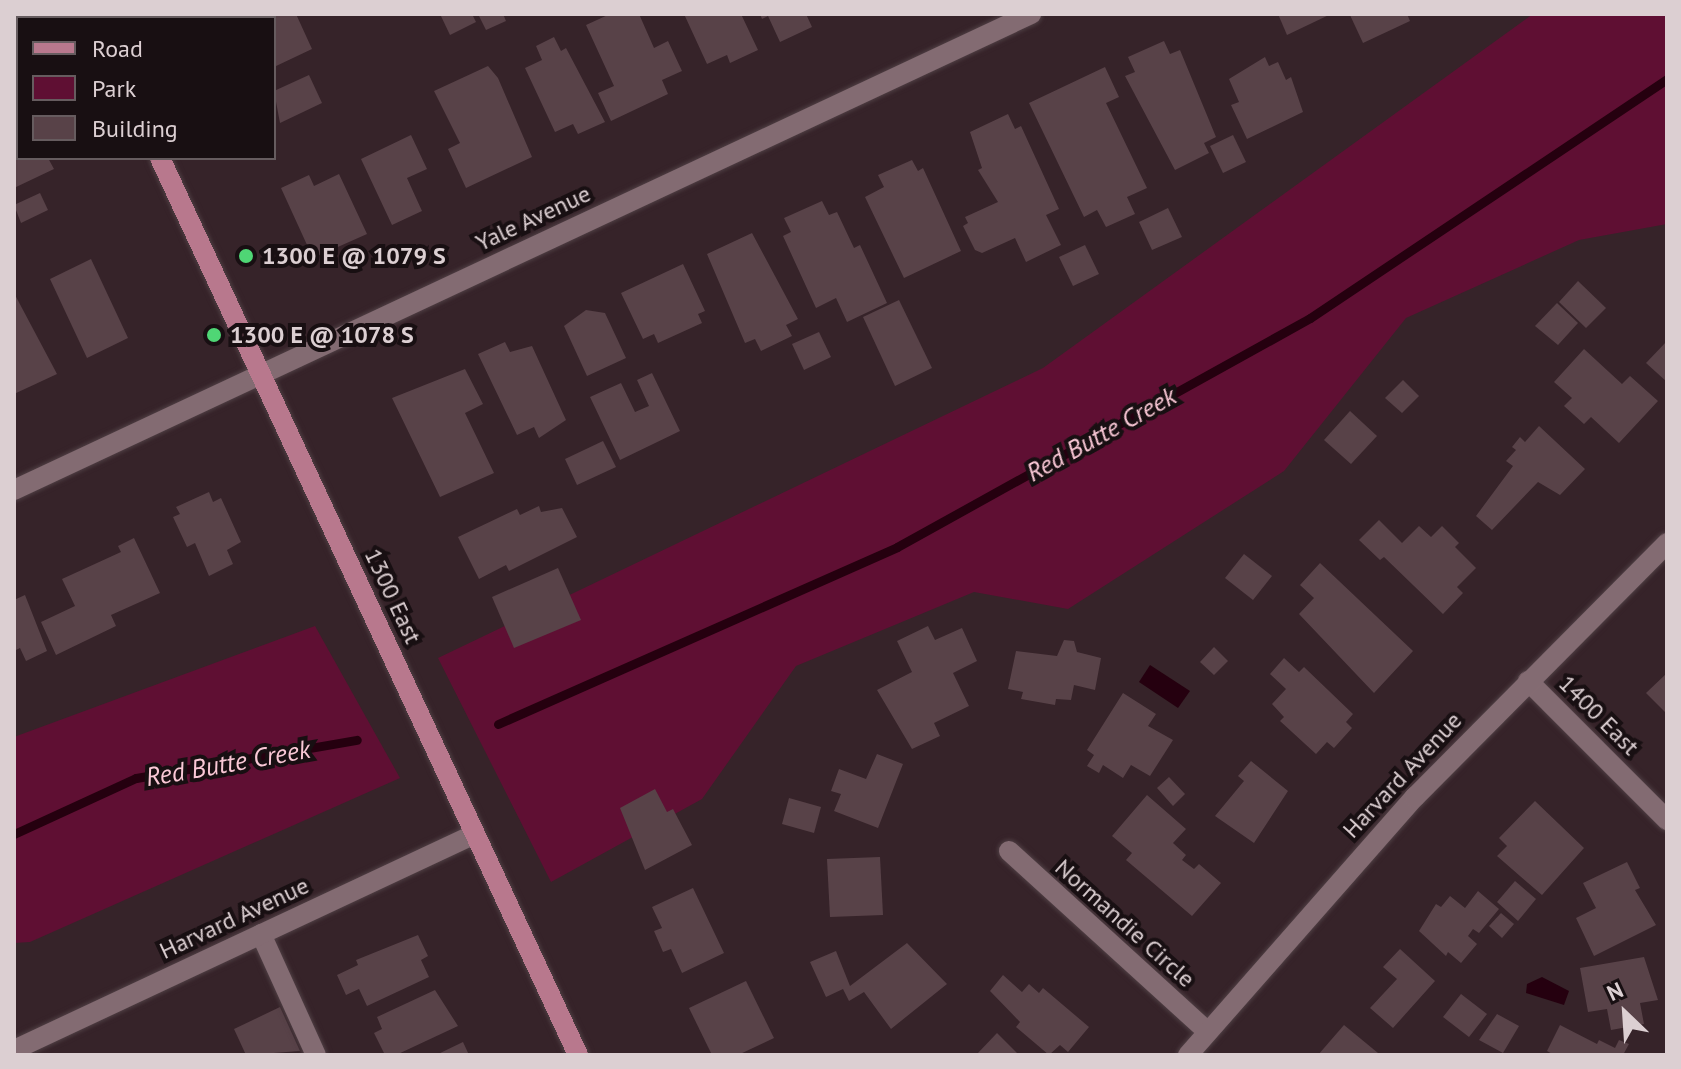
<!DOCTYPE html>
<style>
body{margin:0}
#map{position:relative;width:1681px;height:1069px;overflow:hidden;background:#362329;font-family:"PT Sans",sans-serif}
div>[style]{position:absolute}
[style*='--x']{left:calc(var(--x)*1px);top:calc(var(--y)*1px);width:calc(var(--w)*1px);rotate:calc(var(--a)*1deg)}
.green>*{inset:0;background:#5f0f33}
.water>*{inset:0;background:#25000f}
.stream>*{height:9px;margin:-4.5px;padding:0 4.5px;transform-origin:4.5px;border-radius:4.5px;background:#25000f}
.building>*{inset:0;background:#584248}
.roads{filter:drop-shadow(0 0 2px #4f3f44) drop-shadow(0 0 2px #4f3f44)}
.minor>*{height:20px;margin:-10px;padding:0 10px;transform-origin:10px;border-radius:10px;background:#836b72}
.major>*{height:20px;margin:-10px;padding:0 10px;transform-origin:10px;border-radius:10px;background:#b8788d}
.dots>*{width:22px;height:22px;translate:-50% -50%;box-sizing:border-box;border:4px solid #180f12;border-radius:50%}
span{translate:-50% -50%;white-space:nowrap;text-align:center;line-height:1.15;-webkit-text-stroke:8px #180f12;paint-order:stroke}
.street-label{font-size:24px;color:#dccfd2}
.poi-label{font-size:24px;color:#dccfd2;font-weight:700}
.left{translate:0 -50%;text-align:left}
.water-label{font-size:26px;color:#fac8d6;font-style:italic}
.frame{position:absolute;inset:0;border:16px solid #dccfd2;pointer-events:none}
.legend{position:absolute;left:16px;top:16px;width:260px;height:144px;box-sizing:border-box;background:#180f12;border:2px solid #665c5f;margin:0;padding:10px 14px;list-style:none;font-size:24px;color:#dccfd2}
.legend li{display:flex;align-items:center;gap:16px;height:40px}
.legend b{width:40px;border:2px solid #665c5f}
.north{position:absolute;left:1585px;top:973px;width:80px;height:80px;-webkit-text-stroke:6px #180f12;paint-order:stroke;rotate:335deg;font-size:22px;font-weight:700;line-height:32px;text-align:center;color:#dccfd2}
.north::after{content:'';display:block;margin:auto;width:28px;height:36px;background:#dccfd2;clip-path:polygon(50% 0,100% 100%,50% 72%,0 100%)}
</style>
<div id="map">
<div class="green">
<i style="clip-path:polygon(1533px 14px,1667px 14px,1667px 224px,1579px 240px,1406px 318px,1284px 471px,1068px 609px,974px 592px,796px 666px,702px 799px,551px 882px,438px 658px,1043px 368px)"></i>
<i style="clip-path:polygon(315px 626px,400px 778px,30px 942px,14px 943px,14px 737px)"></i>
</div>
<div class="water">
<i style="clip-path:polygon(1150px 665px,1190px 691px,1178px 708px,1139px 682px)"></i>
<i style="clip-path:polygon(1542px 977px,1569px 991px,1564px 1005px,1526px 993px,1527px 984px)"></i>
</div>
<div class="stream">
<i style="--x:498;--y:724;--w:436;--a:-23.9"></i>
<i style="--x:897;--y:547;--w:472;--a:-29"></i>
<i style="--x:1310;--y:318;--w:430;--a:-33.8"></i>
<i style="--x:14;--y:834;--w:134;--a:-24.7"></i>
<i style="--x:136;--y:778;--w:224;--a:-9.8"></i>
</div>
<div class="building">
<i style="clip-path:polygon(255px 14px,296px 14px,312px 49px,274px 67px,274px 18px,246px 18px)"></i>
<i style="clip-path:polygon(440px 14px,472px 14px,476px 22px,450px 35px)"></i>
<i style="clip-path:polygon(478px 14px,503px 14px,506px 21px,486px 30px)"></i>
<i style="clip-path:polygon(610px 14px,639px 14px,654px 48px,668px 41px,682px 71px,662px 80px,668px 94px,611px 121px,598px 93px,614px 86px,586px 25px)"></i>
<i style="clip-path:polygon(684px 14px,741px 14px,758px 50px,730px 63px,727px 55px,707px 64px)"></i>
<i style="clip-path:polygon(760px 14px,806px 14px,812px 27px,780px 42px,768px 16px,762px 19px)"></i>
<i style="clip-path:polygon(1278px 14px,1331px 14px,1287px 35px)"></i>
<i style="clip-path:polygon(1407px 14px,1410px 21px,1363px 43px,1350px 15px)"></i>
<i style="clip-path:polygon(554px 37px,561px 51px,566px 48px,605px 122px,578px 134px,573px 124px,555px 132px,525px 68px,542px 60px,536px 46px)"></i>
<i style="clip-path:polygon(1164px 41px,1170px 54px,1180px 50px,1216px 137px,1204px 143px,1209px 153px,1175px 170px,1125px 76px,1135px 72px,1128px 57px)"></i>
<i style="clip-path:polygon(1265px 57px,1269px 66px,1278px 62px,1286px 80px,1291px 77px,1303px 112px,1247px 139px,1231px 105px,1239px 102px,1229px 79px)"></i>
<i style="clip-path:polygon(488px 66px,498px 78px,532px 157px,466px 188px,448px 149px,460px 143px,434px 91px)"></i>
<i style="clip-path:polygon(1105px 67px,1119px 97px,1106px 103px,1147px 188px,1127px 197px,1135px 214px,1106px 227px,1097px 210px,1084px 217px,1029px 103px)"></i>
<i style="clip-path:polygon(309px 75px,322px 103px,280px 123px,274px 91px)"></i>
<i style="clip-path:polygon(14px 90px,18px 98px,14px 112px)"></i>
<i style="clip-path:polygon(1008px 114px,1015px 129px,1021px 126px,1059px 209px,1046px 215px,1061px 245px,1026px 262px,1015px 238px,982px 253px,975px 250px,963px 226px,968px 223px,965px 217px,998px 202px,978px 170px,982px 168px,970px 132px)"></i>
<i style="clip-path:polygon(18px 132px,18px 158px,48px 158px,54px 169px,14px 188px)"></i>
<i style="clip-path:polygon(411px 135px,427px 169px,407px 178px,422px 211px,392px 225px,361px 159px)"></i>
<i style="clip-path:polygon(1233px 135px,1246px 162px,1223px 173px,1210px 146px)"></i>
<i style="clip-path:polygon(912px 160px,918px 171px,923px 168px,961px 251px,904px 278px,865px 197px,884px 187px,878px 175px)"></i>
<i style="clip-path:polygon(339px 174px,367px 234px,313px 258px,281px 188px,309px 175px,314px 186px)"></i>
<i style="clip-path:polygon(40px 193px,48px 210px,21px 223px,14px 205px)"></i>
<i style="clip-path:polygon(822px 201px,829px 215px,837px 212px,854px 248px,860px 245px,887px 303px,847px 322px,836px 298px,816px 308px,783px 236px,791px 232px,784px 218px)"></i>
<i style="clip-path:polygon(1168px 208px,1182px 237px,1152px 250px,1139px 222px)"></i>
<i style="clip-path:polygon(752px 233px,798px 319px,786px 325px,792px 336px,761px 351px,755px 339px,745px 343px,707px 254px)"></i>
<i style="clip-path:polygon(1085px 245px,1099px 274px,1073px 286px,1059px 257px)"></i>
<i style="clip-path:polygon(91px 259px,128px 338px,87px 358px,50px 279px)"></i>
<i style="clip-path:polygon(683px 264px,705px 311px,698px 314px,702px 323px,658px 343px,654px 334px,643px 339px,621px 293px)"></i>
<i style="clip-path:polygon(1578px 281px,1606px 308px,1586px 328px,1559px 302px)"></i>
<i style="clip-path:polygon(14px 293px,57px 374px,14px 394px)"></i>
<i style="clip-path:polygon(899px 300px,932px 368px,895px 386px,863px 317px)"></i>
<i style="clip-path:polygon(1557px 303px,1578px 323px,1558px 345px,1535px 326px)"></i>
<i style="clip-path:polygon(586px 310px,605px 313px,626px 358px,587px 376px,564px 326px)"></i>
<i style="clip-path:polygon(819px 332px,831px 357px,804px 370px,792px 344px)"></i>
<i style="clip-path:polygon(1667px 341px,1667px 382px,1646px 363px)"></i>
<i style="clip-path:polygon(505px 342px,510px 352px,532px 346px,566px 420px,539px 438px,534px 427px,517px 435px,478px 354px)"></i>
<i style="clip-path:polygon(1584px 349px,1622px 384px,1630px 376px,1658px 401px,1619px 443px,1591px 417px,1584px 424px,1564px 406px,1572px 398px,1554px 382px)"></i>
<i style="clip-path:polygon(465px 369px,483px 404px,465px 413px,494px 473px,440px 497px,392px 398px)"></i>
<i style="clip-path:polygon(652px 373px,680px 431px,620px 460px,590px 397px,621px 383px,635px 412px,649px 406px,637px 380px)"></i>
<i style="clip-path:polygon(1403px 380px,1419px 396px,1402px 413px,1385px 398px)"></i>
<i style="clip-path:polygon(1350px 411px,1377px 436px,1351px 464px,1324px 440px)"></i>
<i style="clip-path:polygon(1539px 426px,1585px 469px,1560px 495px,1538px 482px,1492px 530px,1476px 516px,1513px 466px,1506px 461px,1516px 450px,1512px 447px,1520px 437px,1525px 442px)"></i>
<i style="clip-path:polygon(603px 441px,616px 467px,577px 485px,565px 459px)"></i>
<i style="clip-path:polygon(209px 492px,213px 502px,221px 498px,241px 542px,227px 550px,233px 564px,209px 576px,195px 543px,187px 547px,173px 517px,180px 514px,176px 507px)"></i>
<i style="clip-path:polygon(539px 506px,541px 512px,562px 508px,577px 537px,509px 571px,506px 565px,479px 579px,458px 537px,517px 509px,520px 515px)"></i>
<i style="clip-path:polygon(1379px 520px,1402px 543px,1419px 526px,1431px 537px,1442px 526px,1459px 543px,1455px 547px,1476px 568px,1457px 587px,1463px 593px,1443px 614px,1384px 557px,1380px 560px,1359px 540px)"></i>
<i style="clip-path:polygon(134px 538px,160px 593px,111px 615px,116px 626px,56px 655px,41px 622px,75px 606px,62px 579px,121px 552px,118px 546px)"></i>
<i style="clip-path:polygon(1244px 554px,1272px 576px,1253px 600px,1225px 578px)"></i>
<i style="clip-path:polygon(1320px 563px,1413px 651px,1374px 693px,1299px 614px,1314px 598px,1300px 585px)"></i>
<i style="clip-path:polygon(558px 568px,581px 620px,514px 648px,492px 597px)"></i>
<i style="clip-path:polygon(25px 595px,47px 651px,26px 661px,20px 648px,14px 651px,14px 600px)"></i>
<i style="clip-path:polygon(928px 626px,935px 640px,962px 628px,977px 661px,953px 673px,969px 706px,934px 723px,940px 736px,912px 749px,877px 690px,912px 672px,897px 641px)"></i>
<i style="clip-path:polygon(1064px 640px,1074px 641px,1077px 652px,1101px 658px,1095px 690px,1074px 685px,1071px 700px,1056px 699px,1055px 705px,1021px 699px,1023px 692px,1008px 689px,1016px 651px,1057px 656px)"></i>
<i style="clip-path:polygon(1214px 647px,1228px 661px,1214px 675px,1200px 662px)"></i>
<i style="clip-path:polygon(1284px 658px,1299px 672px,1304px 667px,1353px 714px,1346px 722px,1352px 728px,1334px 748px,1327px 742px,1316px 754px,1280px 721px,1284px 717px,1272px 704px,1286px 689px,1270px 674px)"></i>
<i style="clip-path:polygon(1667px 673px,1667px 714px,1646px 693px)"></i>
<i style="clip-path:polygon(1123px 693px,1156px 714px,1148px 726px,1173px 740px,1150px 776px,1131px 765px,1123px 778px,1103px 765px,1099px 773px,1087px 766px,1094px 755px,1087px 750px)"></i>
<i style="clip-path:polygon(877px 754px,903px 764px,878px 828px,834px 811px,841px 794px,831px 791px,839px 769px,866px 779px)"></i>
<i style="clip-path:polygon(1251px 761px,1288px 791px,1254px 843px,1215px 816px,1244px 781px,1238px 776px)"></i>
<i style="clip-path:polygon(1169px 777px,1185px 794px,1173px 806px,1157px 788px)"></i>
<i style="clip-path:polygon(655px 789px,667px 812px,673px 809px,692px 845px,645px 870px,620px 808px)"></i>
<i style="clip-path:polygon(1147px 795px,1186px 829px,1173px 843px,1186px 855px,1182px 860px,1194px 869px,1199px 864px,1221px 883px,1192px 916px,1126px 860px,1132px 853px,1112px 836px)"></i>
<i style="clip-path:polygon(789px 798px,821px 807px,814px 833px,782px 824px)"></i>
<i style="clip-path:polygon(1535px 801px,1584px 848px,1542px 895px,1497px 856px,1507px 846px,1499px 838px)"></i>
<i style="clip-path:polygon(880px 857px,883px 915px,830px 917px,827px 859px)"></i>
<i style="clip-path:polygon(1627px 862px,1640px 888px,1635px 890px,1656px 925px,1594px 956px,1576px 918px,1596px 908px,1583px 883px)"></i>
<i style="clip-path:polygon(1515px 881px,1536px 899px,1518px 921px,1497px 902px)"></i>
<i style="clip-path:polygon(693px 888px,724px 953px,682px 973px,671px 949px,663px 952px,654px 931px,662px 928px,652px 907px)"></i>
<i style="clip-path:polygon(1478px 891px,1499px 909px,1479px 933px,1473px 929px,1468px 936px,1477px 944px,1461px 963px,1448px 952px,1446px 956px,1419px 931px,1436px 904px,1441px 907px,1450px 896px,1465px 908px)"></i>
<i style="clip-path:polygon(1501px 913px,1514px 924px,1502px 938px,1489px 926px)"></i>
<i style="clip-path:polygon(418px 935px,428px 956px,421px 960px,429px 977px,367px 1006px,359px 989px,346px 995px,337px 975px,358px 965px,356px 960px)"></i>
<i style="clip-path:polygon(907px 943px,947px 984px,891px 1029px,864px 992px,849px 1001px,843px 989px,826px 997px,810px 962px,836px 951px,850px 986px)"></i>
<i style="clip-path:polygon(1400px 949px,1435px 981px,1393px 1028px,1370px 1008px,1397px 979px,1383px 967px)"></i>
<i style="clip-path:polygon(1644px 957px,1658px 1000px,1640px 1003px,1644px 1024px,1611px 1030px,1607px 1009px,1588px 1012px,1580px 968px)"></i>
<i style="clip-path:polygon(1003px 975px,1022px 992px,1029px 984px,1039px 993px,1043px 988px,1089px 1027px,1068px 1052px,1060px 1045px,1049px 1055px,1016px 1027px,1020px 1022px,990px 991px)"></i>
<i style="clip-path:polygon(746px 981px,774px 1038px,738px 1055px,712px 1055px,689px 1008px)"></i>
<i style="clip-path:polygon(435px 990px,458px 1026px,396px 1055px,385px 1055px,374px 1033px,382px 1029px,377px 1017px)"></i>
<i style="clip-path:polygon(1461px 994px,1487px 1014px,1469px 1037px,1443px 1017px)"></i>
<i style="clip-path:polygon(280px 1007px,300px 1051px,246px 1055px,234px 1029px)"></i>
<i style="clip-path:polygon(1497px 1014px,1519px 1026px,1503px 1053px,1479px 1040px)"></i>
<i style="clip-path:polygon(1344px 1025px,1378px 1053px,1375px 1055px,1318px 1055px)"></i>
<i style="clip-path:polygon(1560px 1025px,1597px 1044px,1599px 1040px,1615px 1048px,1619px 1040px,1629px 1044px,1623px 1055px,1554px 1055px,1547px 1051px)"></i>
<i style="clip-path:polygon(997px 1033px,1019px 1055px,976px 1055px)"></i>
<i style="clip-path:polygon(463px 1042px,469px 1055px,436px 1055px)"></i>
</div>
<div class="roads">
<div class="minor">
<i style="--x:14;--y:490;--w:1123;--a:-25.08"></i>
<i style="--x:1528;--y:681;--w:197;--a:45"></i>
<i style="--x:1009;--y:851;--w:268;--a:42.3"></i>
<i style="--x:261;--y:934;--w:133;--a:65.6"></i>
<i style="--x:14;--y:1050;--w:509;--a:-25.11"></i>
<i style="--x:1188;--y:1055;--w:344;--a:-48.7"></i>
<i style="--x:1415;--y:797;--w:358;--a:-45.2"></i>
</div>
<div class="major">
<i style="--x:93;--y:14;--w:4;--a:76"></i>
<i style="--x:160;--y:158;--w:990;--a:65.01"></i>
</div>
</div>
<div class="dots">
<i style="left:246px;top:256px;background:#4fd675"></i>
<i style="left:214px;top:335px;background:#4fd675"></i>
</div>
<div class="street-label">
<span style="left:533px;top:218px;rotate:-25deg">Yale Avenue</span>
<span style="left:393px;top:596px;rotate:65deg">1300 East</span>
<span style="left:1599px;top:715px;rotate:45deg">1400 East</span>
<span style="left:1402px;top:775px;rotate:-47deg">Harvard Avenue</span>
<span style="left:234px;top:918px;rotate:-25deg">Harvard Avenue</span>
<span style="left:1125px;top:923px;rotate:42deg">Normandie Circle</span>
</div>
<div class="poi-label">
<span class="left" style="left:262px;top:256px">1300 E @ 1079 S</span>
<span class="left" style="left:230px;top:335px">1300 E @ 1078 S</span>
</div>
<div class="water-label">
<span style="left:1101px;top:434px;rotate:-29deg">Red Butte Creek</span>
<span style="left:228px;top:763px;rotate:-10deg">Red Butte Creek</span>
</div>
<div class="frame"></div>
<ul class="legend">
<li><b style="height:10px;background:#b8788d"></b>Road</li>
<li><b style="height:22px;background:#5f0f33"></b>Park</li>
<li><b style="height:22px;background:#584248"></b>Building</li>
</ul>
<div class="north">N</div>
</div>
